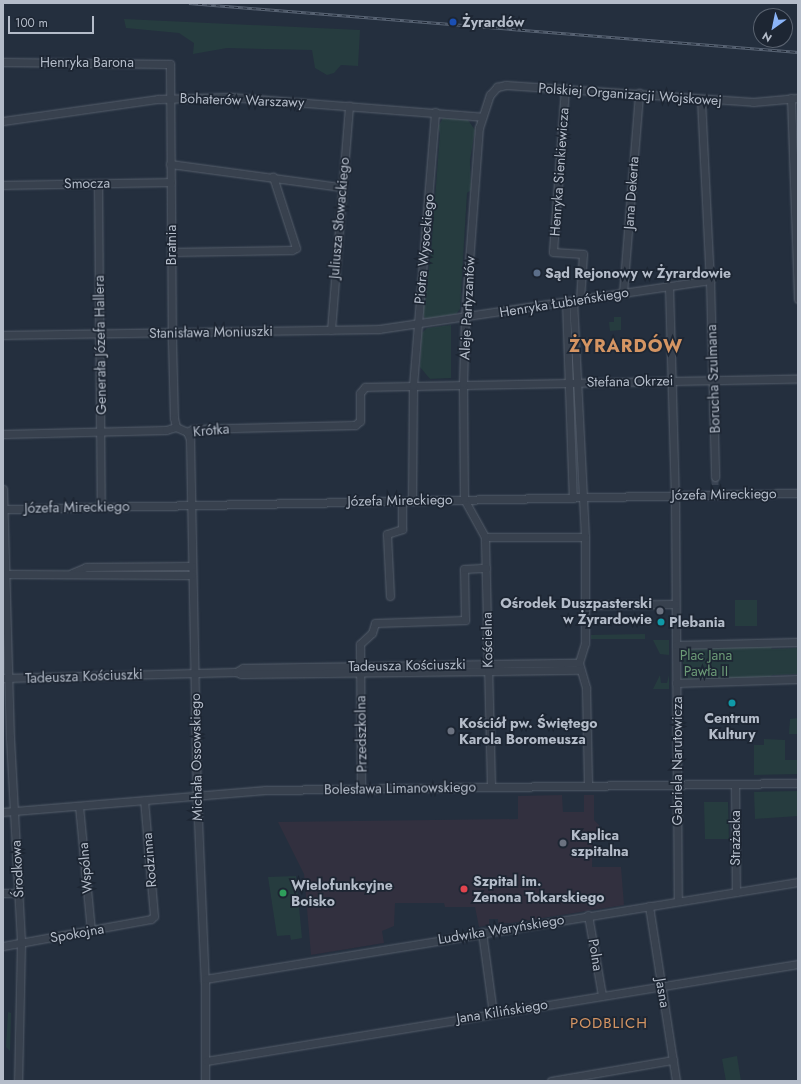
<!DOCTYPE html>
<meta charset="utf-8">
<style>
body{margin:0}
#map{position:relative;width:801px;height:1084px;overflow:hidden;background:#242f3e;font-family:Jost,sans-serif}
div>[style]{position:absolute}
[style*='--x']{left:calc(var(--x)*1px);top:calc(var(--y)*1px);width:calc(var(--w)*1px);rotate:calc(var(--a)*1deg)}
.medical>*{inset:0;background:#32303f}
.green>*{inset:0;background:#263c3f}
.minor-tunnel>*{height:7px;margin-top:-3.5px;transform-origin:0;background:repeating-linear-gradient(90deg,#3a4453 0 7px,transparent 0 10.5px)}
.roads{filter:drop-shadow(0 0 1px #565f6c) drop-shadow(0 0 1px #565f6c)}
.minor>*{height:7px;margin:-3.5px;padding:0 3.5px;transform-origin:3.5px;border-radius:3.5px;background:#38414e}
.rail>*{height:3px;margin-top:-1.5px;transform-origin:0;background:repeating-linear-gradient(90deg,#1d2633 0 4.5px,#5a6575 0 9px);box-sizing:border-box;border-block:1px solid #5a6575}
.dots>*{width:11px;height:11px;translate:-50% -50%;box-sizing:border-box;border:2px solid #1d2633;border-radius:50%}
span{translate:-50% -50%;white-space:nowrap;text-align:center;line-height:1.15;-webkit-text-stroke:3.5px #1d2633;paint-order:stroke}
.poi-label{font-size:14px;color:#b4bcc9;font-weight:700}
.left{translate:0 -50%;text-align:left}
.right{translate:-100% -50%;text-align:right}
.street-label{font-size:14px;color:#b4bcc9}
.park-label{font-size:14px;color:#6b9a76}
.neighbourhood-label{font-size:15px;color:#d59563;letter-spacing:1px}
.district-label{font-size:18px;color:#d59563;font-weight:700;letter-spacing:1px}
.frame{position:absolute;inset:0;border:4px solid #b4bcc9;pointer-events:none}
.north{position:absolute;left:753px;top:8px;width:40px;height:40px;box-sizing:border-box;background:#1d2633;border:1px solid #59626f;border-radius:50%;rotate:213deg;font-size:11px;font-weight:700;line-height:16px;text-align:center;color:#b4bcc9}
.north::after{content:'';display:block;margin:auto;width:14px;height:18px;background:#8ab4f8;clip-path:polygon(50% 0,100% 100%,50% 72%,0 100%)}
.scale{position:absolute;left:8px;top:16px;width:86px;height:18px;box-sizing:border-box;border:2px solid #b4bcc9;border-top:0;padding-left:5px;font-size:12px;line-height:14px;white-space:nowrap;color:#b4bcc9;-webkit-text-stroke:3px #1d2633;paint-order:stroke}
</style>
<div id="map">
<div class="medical">
<i style="clip-path:polygon(562px 795px,563px 812px,584px 812px,584px 795px,594px 795px,594px 820px,599px 825px,599px 833px,593px 834px,592px 867px,621px 867px,624px 905px,511px 923px,498px 923px,498px 919px,489px 919px,489px 925px,479px 927px,475px 907px,445px 907px,444px 903px,395px 903px,394px 926px,382px 931px,384px 943px,311px 955px,304px 874px,278px 822px,518px 819px,518px 796px)"></i>
</div>
<div class="green">
<i style="clip-path:polygon(124px 19px,360px 30px,358px 66px,341px 65px,334px 73px,327px 75px,315px 68px,312px 50px,227px 48px,193px 54px,194px 43px,179px 33px,126px 28px)"></i>
<i style="clip-path:polygon(443px 118px,468px 120px,475px 130px,470px 160px,471px 190px,467px 193px,460px 309px,456px 314px,425px 319px,423px 313px,431px 253px,440px 133px,438px 127px)"></i>
<i style="clip-path:polygon(614px 317px,621px 317px,621px 330px,610px 331px,609px 322px,614px 322px)"></i>
<i style="clip-path:polygon(451px 325px,451px 378px,430px 379px,420px 367px,422px 333px,427px 328px)"></i>
<i style="clip-path:polygon(735px 600px,757px 600px,757px 626px,735px 626px)"></i>
<i style="clip-path:polygon(645px 634px,645px 639px,591px 639px,591px 635px)"></i>
<i style="clip-path:polygon(653px 640px,669px 640px,669px 655px,660px 654px)"></i>
<i style="clip-path:polygon(774px 644px,771px 649px,798px 648px,798px 674px,772px 675px,769px 679px,683px 682px,683px 647px)"></i>
<i style="clip-path:polygon(660px 675px,661px 683px,667px 683px,669px 675px,669px 689px,653px 689px)"></i>
<i style="clip-path:polygon(798px 718px,798px 734px,789px 734px,790px 719px)"></i>
<i style="clip-path:polygon(764px 739px,785px 740px,785px 760px,798px 760px,798px 774px,754px 775px,754px 745px,764px 745px)"></i>
<i style="clip-path:polygon(798px 791px,798px 816px,755px 819px,754px 792px)"></i>
<i style="clip-path:polygon(704px 802px,728px 802px,729px 839px,705px 839px)"></i>
<i style="clip-path:polygon(296px 876px,302px 938px,291px 940px,290px 935px,277px 936px,268px 877px)"></i>
<i style="clip-path:polygon(8px 1012px,11px 1013px,10px 1051px,6px 1047px)"></i>
<i style="clip-path:polygon(737px 1056px,741px 1081px,726px 1081px,722px 1059px)"></i>
</div>
<div class="minor-tunnel">
<i style="--x:715;--y:477;--w:10;--a:90"></i>
</div>
<div class="roads">
<div class="minor">
<i style="--x:3;--y:62;--w:167;--a:0.7"></i>
<i style="--x:170;--y:64;--w:278;--a:89.6"></i>
<i style="--x:172;--y:342;--w:76;--a:88.5"></i>
<i style="--x:174;--y:418;--w:9;--a:77"></i>
<i style="--x:565;--y:88;--w:164;--a:94.2"></i>
<i style="--x:553;--y:252;--w:30;--a:4"></i>
<i style="--x:583;--y:254;--w:45;--a:93.8"></i>
<i style="--x:791;--y:98;--w:201;--a:88"></i>
<i style="--x:701;--y:99;--w:181;--a:87.2"></i>
<i style="--x:710;--y:280;--w:197;--a:88.5"></i>
<i style="--x:3;--y:121;--w:157;--a:-8.1"></i>
<i style="--x:158;--y:99;--w:72;--a:-1.6"></i>
<i style="--x:230;--y:97;--w:253;--a:4.5"></i>
<i style="--x:170;--y:164;--w:173;--a:7.7"></i>
<i style="--x:98;--y:183;--w:324;--a:89.5"></i>
<i style="--x:3;--y:185;--w:168;--a:-1"></i>
<i style="--x:172;--y:252;--w:120;--a:-1"></i>
<i style="--x:292;--y:250;--w:4;--a:-27"></i>
<i style="--x:296;--y:248;--w:75;--a:-107.9"></i>
<i style="--x:669;--y:286;--w:209;--a:88.4"></i>
<i style="--x:675;--y:495;--w:406;--a:89.6"></i>
<i style="--x:623;--y:293;--w:201;--a:-85.4"></i>
<i style="--x:573;--y:300;--w:237;--a:87.1"></i>
<i style="--x:585;--y:537;--w:106;--a:90"></i>
<i style="--x:585;--y:643;--w:21;--a:107"></i>
<i style="--x:579;--y:663;--w:26;--a:74"></i>
<i style="--x:586;--y:688;--w:97;--a:88.8"></i>
<i style="--x:566;--y:302;--w:196;--a:88"></i>
<i style="--x:331;--y:330;--w:225;--a:-85.4"></i>
<i style="--x:3;--y:335;--w:376;--a:-0.9"></i>
<i style="--x:379;--y:329;--w:335;--a:-8.4"></i>
<i style="--x:187;--y:432;--w:8;--a:67"></i>
<i style="--x:190;--y:439;--w:357;--a:88.9"></i>
<i style="--x:197;--y:796;--w:187;--a:87.6"></i>
<i style="--x:205;--y:983;--w:98;--a:90"></i>
<i style="--x:3;--y:434;--w:163;--a:-1.4"></i>
<i style="--x:166;--y:430;--w:10;--a:-17"></i>
<i style="--x:176;--y:427;--w:12;--a:24"></i>
<i style="--x:187;--y:432;--w:7;--a:-27"></i>
<i style="--x:193;--y:429;--w:162;--a:-1.4"></i>
<i style="--x:355;--y:425;--w:6;--a:-39"></i>
<i style="--x:360;--y:421;--w:28;--a:-90"></i>
<i style="--x:360;--y:393;--w:8;--a:-50"></i>
<i style="--x:365;--y:387;--w:433;--a:-1.1"></i>
<i style="--x:3;--y:489;--w:249;--a:88.4"></i>
<i style="--x:10;--y:738;--w:205;--a:86.9"></i>
<i style="--x:21;--y:943;--w:138;--a:91.2"></i>
<i style="--x:412;--y:501;--w:115;--a:-89.5"></i>
<i style="--x:413;--y:386;--w:275;--a:-85.4"></i>
<i style="--x:3;--y:509;--w:795;--a:-1.15"></i>
<i style="--x:485;--y:537;--w:100;--a:0"></i>
<i style="--x:72;--y:573;--w:15;--a:-23"></i>
<i style="--x:86;--y:567;--w:106;--a:-0.5"></i>
<i style="--x:6;--y:574;--w:186;--a:0.3"></i>
<i style="--x:390;--y:596;--w:62;--a:-92.8"></i>
<i style="--x:387;--y:534;--w:16;--a:-18"></i>
<i style="--x:402;--y:529;--w:28;--a:-90"></i>
<i style="--x:585;--y:605;--w:90;--a:-0.6"></i>
<i style="--x:676;--y:645;--w:122;--a:-1.4"></i>
<i style="--x:236;--y:672;--w:8;--a:-30"></i>
<i style="--x:243;--y:668;--w:336;--a:-0.9"></i>
<i style="--x:4;--y:678;--w:232;--a:-1.5"></i>
<i style="--x:236;--y:672;--w:5;--a:22"></i>
<i style="--x:241;--y:674;--w:338;--a:-0.7"></i>
<i style="--x:676;--y:683;--w:122;--a:-1.9"></i>
<i style="--x:735;--y:784;--w:108;--a:89.5"></i>
<i style="--x:491;--y:786;--w:249;--a:-91.4"></i>
<i style="--x:485;--y:537;--w:43;--a:-118.9"></i>
<i style="--x:464;--y:499;--w:115;--a:-90.5"></i>
<i style="--x:463;--y:384;--w:67;--a:-88.3"></i>
<i style="--x:465;--y:317;--w:190;--a:-85.8"></i>
<i style="--x:479;--y:128;--w:35;--a:-72"></i>
<i style="--x:490;--y:95;--w:11;--a:-49"></i>
<i style="--x:497;--y:87;--w:9;--a:-13"></i>
<i style="--x:506;--y:85;--w:248;--a:3.9"></i>
<i style="--x:753;--y:102;--w:45;--a:-5.1"></i>
<i style="--x:361;--y:788;--w:144;--a:-90.4"></i>
<i style="--x:360;--y:644;--w:16;--a:-43"></i>
<i style="--x:372;--y:633;--w:10;--a:-73"></i>
<i style="--x:375;--y:623;--w:90;--a:-1.9"></i>
<i style="--x:465;--y:620;--w:51;--a:-91.1"></i>
<i style="--x:464;--y:569;--w:22;--a:-3"></i>
<i style="--x:79;--y:806;--w:125;--a:84.5"></i>
<i style="--x:3;--y:812;--w:263;--a:-4.8"></i>
<i style="--x:265;--y:790;--w:533;--a:-0.75"></i>
<i style="--x:3;--y:893;--w:16;--a:0"></i>
<i style="--x:649;--y:906;--w:177;--a:81.2"></i>
<i style="--x:588;--y:915;--w:81;--a:80.1"></i>
<i style="--x:482;--y:932;--w:82;--a:82.3"></i>
<i style="--x:3;--y:946;--w:150;--a:-10.3"></i>
<i style="--x:151;--y:919;--w:4;--a:-45"></i>
<i style="--x:154;--y:916;--w:116;--a:-94.9"></i>
<i style="--x:205;--y:979;--w:601;--a:-9.29"></i>
<i style="--x:206;--y:1061;--w:600;--a:-9.31"></i>
<i style="--x:551;--y:1081;--w:124;--a:-9.8"></i>
</div>
</div>
<div class="rail">
<i style="--x:189;--y:3;--w:611;--a:4.6"></i>
</div>
<div class="dots">
<i style="left:453px;top:22px;background:#1a4fb4"></i>
<i style="left:537px;top:273px;background:#5c6f8a"></i>
<i style="left:660px;top:611px;background:#6b7280"></i>
<i style="left:661px;top:622px;background:#0f9aa8"></i>
<i style="left:732px;top:703px;background:#0f9aa8"></i>
<i style="left:451px;top:731px;background:#6b7280"></i>
<i style="left:563px;top:843px;background:#6b7280"></i>
<i style="left:464px;top:889px;background:#e0444e"></i>
<i style="left:283px;top:893px;background:#2e9e5b"></i>
</div>
<div class="poi-label">
<span class="left" style="left:462px;top:22px">Żyrardów</span>
<span class="left" style="left:545px;top:273px">Sąd Rejonowy w Żyrardowie</span>
<span class="right" style="left:652px;top:611px">Ośrodek Duszpasterski<br>w Żyrardowie</span>
<span class="left" style="left:669px;top:622px">Plebania</span>
<span style="left:732px;top:726px">Centrum<br>Kultury</span>
<span class="left" style="left:459px;top:731px">Kościół pw. Świętego<br>Karola Boromeusza</span>
<span class="left" style="left:571px;top:843px">Kaplica<br>szpitalna</span>
<span class="left" style="left:473px;top:889px">Szpital im.<br>Zenona Tokarskiego</span>
<span class="left" style="left:291px;top:893px">Wielofunkcyjne<br>Boisko</span>
</div>
<div class="street-label">
<span style="left:87px;top:62px">Henryka Barona</span>
<span style="left:630px;top:94px;rotate:4deg">Polskiej Organizacji Wojskowej</span>
<span style="left:242px;top:100px;rotate:2deg">Bohaterów Warszawy</span>
<span style="left:559px;top:172px;rotate:-86deg">Henryka Sienkiewicza</span>
<span style="left:87px;top:183px;rotate:-1deg">Smocza</span>
<span style="left:631px;top:193px;rotate:-86deg">Jana Dekerta</span>
<span style="left:339px;top:218px;rotate:-85deg">Juliusza Słowackiego</span>
<span style="left:171px;top:245px;rotate:-90deg">Bratnia</span>
<span style="left:424px;top:249px;rotate:-85deg">Piotra Wysockiego</span>
<span style="left:564px;top:302px;rotate:-9deg">Henryka Łubieńskiego</span>
<span style="left:467px;top:308px;rotate:-87deg">Aleje Partyzantów</span>
<span style="left:211px;top:332px;rotate:-1deg">Stanisława Moniuszki</span>
<span style="left:100px;top:345px;rotate:-91deg">Generała Józefa Hallera</span>
<span style="left:713px;top:379px;rotate:-92deg">Borucha Szulmana</span>
<span style="left:630px;top:381px;rotate:-1deg">Stefana Okrzei</span>
<span style="left:211px;top:430px;rotate:-5deg">Krótka</span>
<span style="left:724px;top:494px;rotate:-1deg">Józefa Mireckiego</span>
<span style="left:400px;top:500px;rotate:-1deg">Józefa Mireckiego</span>
<span style="left:77px;top:507px;rotate:-1deg">Józefa Mireckiego</span>
<span style="left:487px;top:640px;rotate:-91deg">Kościelna</span>
<span style="left:407px;top:665px;rotate:-1deg">Tadeusza Kościuszki</span>
<span style="left:84px;top:676px;rotate:-2deg">Tadeusza Kościuszki</span>
<span style="left:361px;top:734px;rotate:-91deg">Przedszkolna</span>
<span style="left:196px;top:757px;rotate:-91deg">Michała Ossowskiego</span>
<span style="left:677px;top:761px;rotate:-90deg">Gabriela Narutowicza</span>
<span style="left:400px;top:788px;rotate:-1deg">Bolesława Limanowskiego</span>
<span style="left:735px;top:838px;rotate:-90deg">Strażacka</span>
<span style="left:149px;top:860px;rotate:-95deg">Rodzinna</span>
<span style="left:85px;top:868px;rotate:-95deg">Wspólna</span>
<span style="left:17px;top:869px;rotate:-93deg">Środkowa</span>
<span style="left:501px;top:929px;rotate:-9deg">Ludwika Waryńskiego</span>
<span style="left:77px;top:933px;rotate:-10deg">Spokojna</span>
<span style="left:596px;top:955px;rotate:81deg">Polna</span>
<span style="left:663px;top:993px;rotate:81deg">Jasna</span>
<span style="left:502px;top:1011px;rotate:-9deg">Jana Kilińskiego</span>
</div>
<div class="park-label">
<span style="left:706px;top:663px">Plac Jana<br>Pawła II</span>
</div>
<div class="neighbourhood-label">
<span style="left:609px;top:1024px">PODBLICH</span>
</div>
<div class="district-label">
<span style="left:626px;top:346px">ŻYRARDÓW</span>
</div>
<div class="frame"></div>
<div class="north">N</div>
<div class="scale">100 m</div>
</div>
